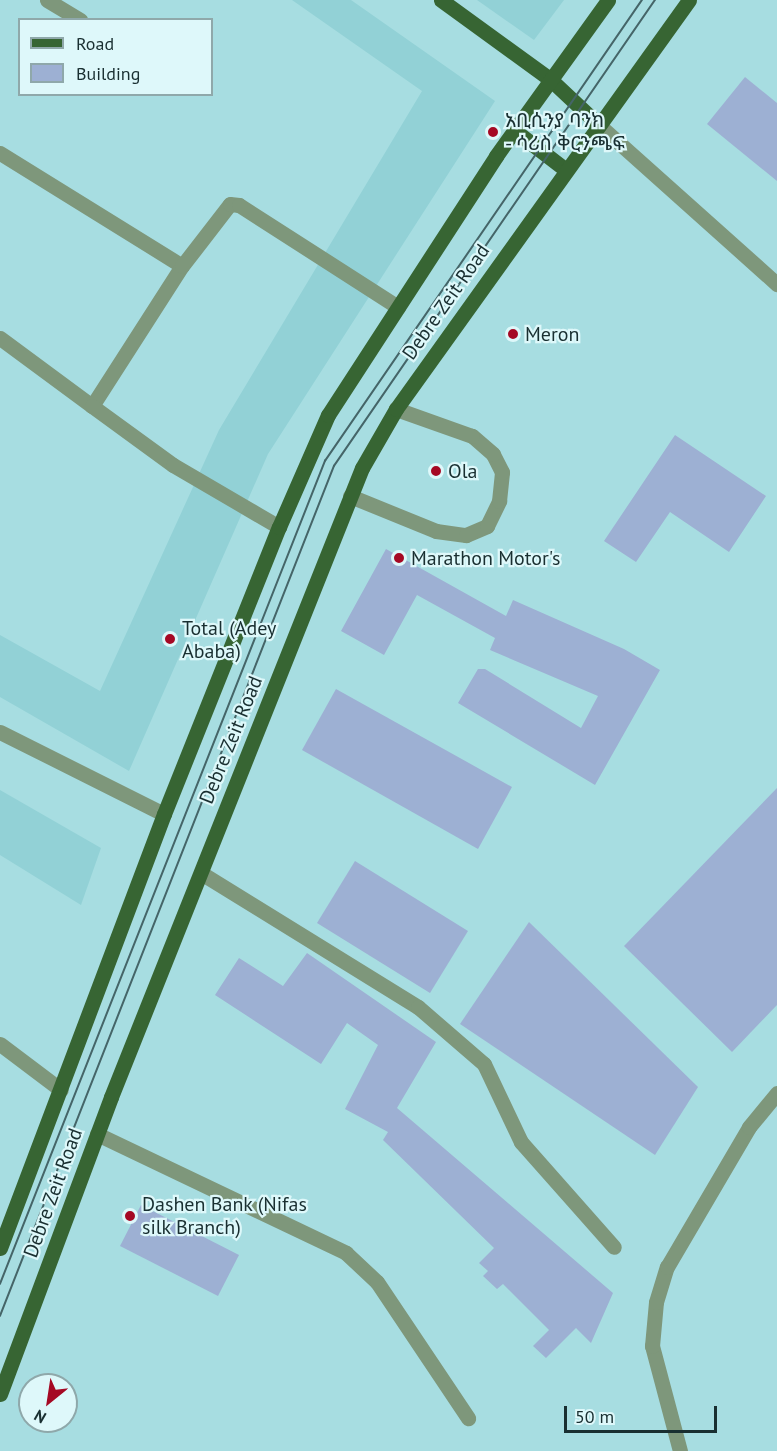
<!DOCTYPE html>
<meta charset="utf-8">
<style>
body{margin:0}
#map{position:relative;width:777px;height:1451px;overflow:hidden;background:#a7dde1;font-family:"PT Sans","Noto Sans Ethiopic",sans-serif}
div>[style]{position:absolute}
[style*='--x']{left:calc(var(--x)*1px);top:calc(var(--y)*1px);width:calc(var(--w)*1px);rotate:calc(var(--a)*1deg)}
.built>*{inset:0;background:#92d1d6}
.building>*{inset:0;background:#9db0d3}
.minor>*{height:15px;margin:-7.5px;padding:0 7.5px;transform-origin:7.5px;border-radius:7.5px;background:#7e977b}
.major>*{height:15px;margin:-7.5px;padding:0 7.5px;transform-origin:7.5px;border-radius:7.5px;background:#376533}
.tram>*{height:1.5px;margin:-0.75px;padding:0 0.75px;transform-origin:0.75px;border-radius:0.75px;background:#456568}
.dots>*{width:16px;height:16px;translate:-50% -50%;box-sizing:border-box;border:3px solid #def8fa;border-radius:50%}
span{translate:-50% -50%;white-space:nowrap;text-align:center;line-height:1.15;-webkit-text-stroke:4.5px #def8fa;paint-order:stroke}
.poi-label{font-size:20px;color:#192f31}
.left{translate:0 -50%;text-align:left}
.street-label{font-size:20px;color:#192f31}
.legend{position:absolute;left:18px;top:18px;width:195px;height:78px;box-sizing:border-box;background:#def8fa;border:2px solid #8fa8aa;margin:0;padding:8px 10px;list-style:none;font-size:18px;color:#192f31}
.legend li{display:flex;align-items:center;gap:12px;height:30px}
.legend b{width:30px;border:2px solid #8fa8aa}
.north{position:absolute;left:18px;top:1373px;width:60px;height:60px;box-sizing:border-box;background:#def8fa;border:2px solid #8fa8aa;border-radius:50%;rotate:210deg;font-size:16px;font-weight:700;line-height:24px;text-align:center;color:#192f31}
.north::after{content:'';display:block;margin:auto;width:21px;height:27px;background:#a50924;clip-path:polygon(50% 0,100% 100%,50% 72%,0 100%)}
.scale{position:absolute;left:564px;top:1406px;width:153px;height:27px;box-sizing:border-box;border:3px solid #192f31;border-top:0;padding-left:8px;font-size:18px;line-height:21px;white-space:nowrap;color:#192f31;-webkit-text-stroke:4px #def8fa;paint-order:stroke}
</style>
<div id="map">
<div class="built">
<i style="clip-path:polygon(292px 0,351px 0,495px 101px,268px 454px,129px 771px,0 697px,0 635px,100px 691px,219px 430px,422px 91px)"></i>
<i style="clip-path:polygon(477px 0,564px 0,534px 40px)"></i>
<i style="clip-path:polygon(0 790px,101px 848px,81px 905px,0 855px)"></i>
</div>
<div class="building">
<i style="clip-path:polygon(745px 77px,777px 103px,777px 181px,707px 124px)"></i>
<i style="clip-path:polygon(675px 435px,766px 496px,729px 552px,670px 512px,636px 562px,604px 541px)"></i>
<i style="clip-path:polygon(386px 549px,506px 616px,513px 600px,624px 649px,660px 670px,595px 785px,458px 703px,478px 669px,485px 669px,581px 728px,598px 696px,490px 650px,495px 638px,417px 595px,384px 655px,341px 631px)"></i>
<i style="clip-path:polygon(336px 689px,512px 787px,478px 849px,302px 750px)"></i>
<i style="clip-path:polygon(777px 788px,777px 1005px,732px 1052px,624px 946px)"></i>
<i style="clip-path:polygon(355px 861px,468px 931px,430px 993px,317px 923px)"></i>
<i style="clip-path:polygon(529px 922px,698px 1087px,655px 1155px,460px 1024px)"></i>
<i style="clip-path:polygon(307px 953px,436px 1042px,397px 1108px,613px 1293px,591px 1343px,576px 1328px,546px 1358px,533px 1346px,549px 1330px,503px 1284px,497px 1289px,483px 1276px,488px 1271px,479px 1263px,494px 1248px,383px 1140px,388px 1132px,345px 1109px,378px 1045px,347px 1023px,321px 1064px,215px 995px,239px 958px,283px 986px)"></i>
<i style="clip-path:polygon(141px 1205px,239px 1255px,218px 1296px,120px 1246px)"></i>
</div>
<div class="minor">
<i style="--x:47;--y:0;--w:39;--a:31"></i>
<i style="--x:599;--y:125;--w:239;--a:41.8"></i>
<i style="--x:0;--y:153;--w:214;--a:31.8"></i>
<i style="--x:0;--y:338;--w:114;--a:36.5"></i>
<i style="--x:92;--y:406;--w:166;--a:-57.3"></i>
<i style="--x:182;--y:266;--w:78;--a:-52.3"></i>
<i style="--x:230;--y:204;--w:9;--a:6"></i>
<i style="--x:239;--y:205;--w:189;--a:32.7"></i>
<i style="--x:92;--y:406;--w:100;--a:36.1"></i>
<i style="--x:173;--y:465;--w:123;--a:30.3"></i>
<i style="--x:350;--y:496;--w:93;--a:22.1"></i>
<i style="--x:436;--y:531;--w:30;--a:8"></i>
<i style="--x:466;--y:535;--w:23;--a:-23"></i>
<i style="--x:487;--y:526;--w:28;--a:-64"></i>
<i style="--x:499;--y:501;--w:29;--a:-84"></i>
<i style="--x:502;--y:472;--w:20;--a:-117"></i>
<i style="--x:493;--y:454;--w:28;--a:-139"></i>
<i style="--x:472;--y:436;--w:81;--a:-160.4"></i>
<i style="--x:0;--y:732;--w:183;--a:26.6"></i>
<i style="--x:201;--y:873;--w:255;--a:31.7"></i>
<i style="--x:418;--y:1007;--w:87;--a:40.8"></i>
<i style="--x:484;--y:1064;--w:86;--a:64.6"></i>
<i style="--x:521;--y:1142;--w:140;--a:48.5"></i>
<i style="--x:0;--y:1044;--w:76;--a:37"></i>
<i style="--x:97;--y:1134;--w:276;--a:25.5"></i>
<i style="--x:346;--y:1253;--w:42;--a:43.1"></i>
<i style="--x:377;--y:1282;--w:164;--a:56.2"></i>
<i style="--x:680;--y:1451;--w:109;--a:-104.9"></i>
<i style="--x:652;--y:1346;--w:44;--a:-84.8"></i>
<i style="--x:656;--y:1302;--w:37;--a:-73"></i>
<i style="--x:667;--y:1267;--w:162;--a:-59.6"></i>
<i style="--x:749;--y:1127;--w:44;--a:-50.5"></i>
</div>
<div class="major">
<i style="--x:441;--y:0;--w:136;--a:36"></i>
<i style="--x:551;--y:80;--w:66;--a:43.2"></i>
<i style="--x:514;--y:130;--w:66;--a:37.6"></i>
<i style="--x:0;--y:1248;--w:464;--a:-69.3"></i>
<i style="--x:164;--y:814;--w:309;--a:-68.2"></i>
<i style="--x:279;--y:527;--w:122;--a:-66.4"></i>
<i style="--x:328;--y:415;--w:309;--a:-57"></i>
<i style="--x:496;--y:156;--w:192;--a:-54.3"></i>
<i style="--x:0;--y:1394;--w:317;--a:-69.5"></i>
<i style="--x:111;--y:1097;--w:677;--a:-68.25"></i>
<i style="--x:362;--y:468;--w:68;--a:-60"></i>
<i style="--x:396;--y:409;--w:503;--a:-54.38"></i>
</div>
<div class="tram">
<i style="--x:0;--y:1284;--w:885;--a:-68.45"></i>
<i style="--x:325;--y:461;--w:559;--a:-55.49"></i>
<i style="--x:0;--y:1316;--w:913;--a:-68.55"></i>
<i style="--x:334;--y:466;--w:566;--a:-55.44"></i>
</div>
<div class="dots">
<i style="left:493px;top:132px;background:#a50924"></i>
<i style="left:513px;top:334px;background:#a50924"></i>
<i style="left:436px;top:471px;background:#a50924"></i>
<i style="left:399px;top:558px;background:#a50924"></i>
<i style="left:170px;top:639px;background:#a50924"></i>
<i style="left:130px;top:1216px;background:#a50924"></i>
</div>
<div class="poi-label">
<span class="left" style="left:505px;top:132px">አቢሲንያ ባንክ<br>- ሳሪስ ቅርንጫፍ</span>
<span class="left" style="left:525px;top:334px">Meron</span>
<span class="left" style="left:448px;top:471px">Ola</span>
<span class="left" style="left:411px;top:558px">Marathon Motor's</span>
<span class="left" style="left:182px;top:640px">Total (Adey<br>Ababa)</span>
<span class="left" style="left:142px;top:1216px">Dashen Bank (Nifas<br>silk Branch)</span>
</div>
<div class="street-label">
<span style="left:446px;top:302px;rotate:-55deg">Debre Zeit Road</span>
<span style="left:231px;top:740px;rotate:-68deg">Debre Zeit Road</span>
<span style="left:53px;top:1193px;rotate:-70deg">Debre Zeit Road</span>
</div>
<ul class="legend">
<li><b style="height:8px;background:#376533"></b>Road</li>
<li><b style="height:16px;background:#9db0d3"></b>Building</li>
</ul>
<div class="north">N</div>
<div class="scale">50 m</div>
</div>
